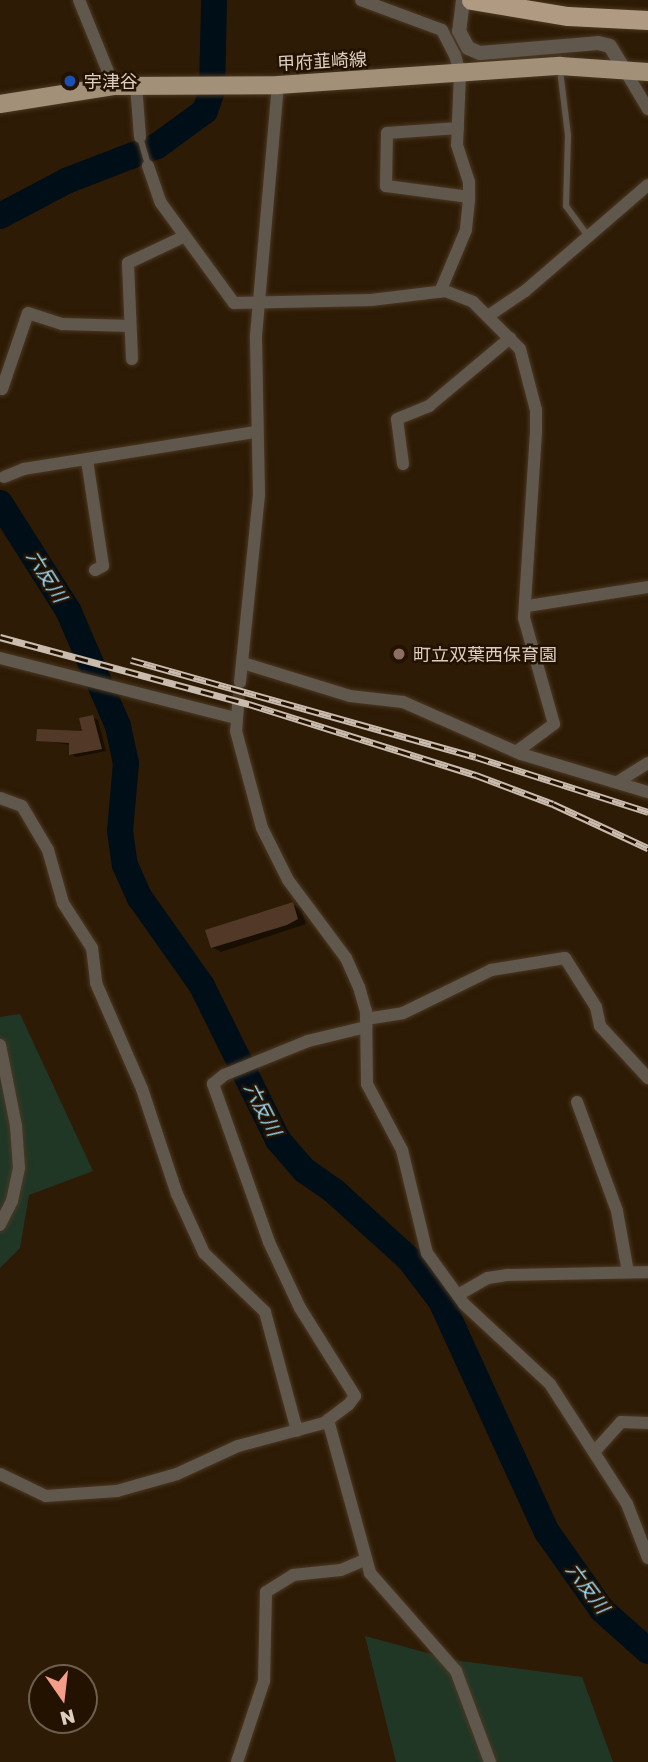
<!DOCTYPE html>
<meta charset="utf-8">
<style>
body{margin:0}
#map{position:relative;width:648px;height:1762px;overflow:hidden;background:#2e1b05;font-family:"Golos Text","Noto Sans JP",sans-serif}
div>[style]{position:absolute}
[style*='--x']{left:calc(var(--x)*1px);top:calc(var(--y)*1px);width:calc(var(--w)*1px);rotate:calc(var(--a)*1deg)}
.green>*{inset:0;background:#213726}
.shadow>*{inset:0;background:#0007}
.river>*{height:26px;margin:-13px;padding:0 13px;transform-origin:13px;border-radius:13px;background:#000e17}
.building>*{inset:0;background:#523827}
.minor-tunnel>*{height:12px;margin-top:-6px;transform-origin:0;background:repeating-linear-gradient(90deg,#483621 0 12px,transparent 0 18px)}
.roads{filter:drop-shadow(0 0 2px #4a3823) drop-shadow(0 0 2px #4a3823)}
.service>*{height:6px;margin:-3px;padding:0 3px;transform-origin:3px;border-radius:3px;background:#61584d}
.minor>*{height:12px;margin:-6px;padding:0 6px;transform-origin:6px;border-radius:6px;background:#61584d}
.tertiary>*{height:14px;margin:-7px;padding:0 7px;transform-origin:7px;border-radius:7px;background:#61584d}
.primary>*{height:18px;margin:-9px;padding:0 9px;transform-origin:9px;border-radius:9px;background:#a29079}
.trunk>*{height:19px;margin:-9.5px;padding:0 9.5px;transform-origin:9.5px;border-radius:9.5px;background:#b09b82}
.rail>*{height:7px;margin-top:-3.5px;transform-origin:0;background:repeating-linear-gradient(90deg,#241200 0 13px,#c9bbad 0 26px);box-sizing:border-box;border-block:2px solid #c9bbad}
.dots>*{width:19px;height:19px;translate:-50% -50%;box-sizing:border-box;border:4px solid #241200;border-radius:50%}
span{translate:-50% -50%;white-space:nowrap;text-align:center;line-height:1.15;-webkit-text-stroke:5px #241200;paint-order:stroke}
.street-label{font-size:18px;color:#dccfc2}
.poi-label{font-size:18px;color:#dccfc2}
.left{translate:0 -50%;text-align:left}
.water-label{font-size:19px;color:#99d9f6;font-style:italic}
.north{position:absolute;left:28px;top:1664px;width:70px;height:70px;box-sizing:border-box;background:#241200;border:2px solid #6e5e4e;border-radius:50%;rotate:166deg;font-size:19px;font-weight:700;line-height:28px;text-align:center;color:#dccfc2}
.north::after{content:'';display:block;margin:auto;width:24px;height:32px;background:#f49e8a;clip-path:polygon(50% 0,100% 100%,50% 72%,0 100%)}
</style>
<div id="map">
<div class="green">
<i style="clip-path:polygon(20px 1014px,93px 1171px,29px 1195px,20px 1248px,0 1268px,0 1017px)"></i>
<i style="clip-path:polygon(365px 1636px,453px 1660px,582px 1677px,613px 1762px,396px 1762px)"></i>
</div>
<div class="shadow">
<i style="clip-path:polygon(92px 717px,98px 720px,106px 751px,76px 757px,71px 754px,71px 745px,38px 740px,85px 733px)"></i>
<i style="clip-path:polygon(292px 904px,301px 909px,306px 924px,221px 952px,212px 947px)"></i>
</div>
<div class="river">
<i style="--x:0;--y:216;--w:75;--a:-27.9"></i>
<i style="--x:66;--y:181;--w:97;--a:-21"></i>
<i style="--x:157;--y:146;--w:59;--a:-36.1"></i>
<i style="--x:205;--y:111;--w:21;--a:-71"></i>
<i style="--x:212;--y:91;--w:91;--a:-88.7"></i>
<i style="--x:0;--y:503;--w:127;--a:57.6"></i>
<i style="--x:68;--y:610;--w:126;--a:66.7"></i>
<i style="--x:118;--y:726;--w:38;--a:78"></i>
<i style="--x:126;--y:763;--w:68;--a:95"></i>
<i style="--x:120;--y:831;--w:34;--a:82"></i>
<i style="--x:125;--y:865;--w:36;--a:66"></i>
<i style="--x:140;--y:898;--w:108;--a:54.8"></i>
<i style="--x:202;--y:986;--w:172;--a:63.7"></i>
<i style="--x:278;--y:1140;--w:40;--a:49"></i>
<i style="--x:304;--y:1170;--w:37;--a:35"></i>
<i style="--x:334;--y:1191;--w:101;--a:42.2"></i>
<i style="--x:409;--y:1259;--w:53;--a:52.7"></i>
<i style="--x:441;--y:1301;--w:254;--a:65.4"></i>
<i style="--x:547;--y:1532;--w:95;--a:54.8"></i>
<i style="--x:602;--y:1610;--w:62;--a:41.7"></i>
</div>
<div class="building">
<i style="clip-path:polygon(93px 715px,102px 749px,69px 755px,69px 743px,36px 741px,37px 729px,82px 731px,79px 718px)"></i>
<i style="clip-path:polygon(293px 902px,298px 919px,287px 925px,211px 948px,205px 930px)"></i>
</div>
<div class="minor-tunnel">
<i style="--x:238;--y:705;--w:23;--a:-85"></i>
</div>
<div class="roads">
<div class="service">
<i style="--x:560;--y:70;--w:65;--a:83"></i>
<i style="--x:568;--y:135;--w:71;--a:91.6"></i>
<i style="--x:566;--y:206;--w:36;--a:54"></i>
<i style="--x:140;--y:137;--w:29;--a:74"></i>
</div>
<div class="minor">
<i style="--x:79;--y:0;--w:93;--a:67.9"></i>
<i style="--x:361;--y:0;--w:86;--a:20.3"></i>
<i style="--x:442;--y:30;--w:28;--a:63"></i>
<i style="--x:455;--y:55;--w:20;--a:75"></i>
<i style="--x:460;--y:74;--w:71;--a:92.4"></i>
<i style="--x:457;--y:145;--w:39;--a:72"></i>
<i style="--x:469;--y:182;--w:18;--a:90"></i>
<i style="--x:469;--y:200;--w:30;--a:96"></i>
<i style="--x:466;--y:230;--w:67;--a:112.8"></i>
<i style="--x:624;--y:69;--w:47;--a:59"></i>
<i style="--x:136;--y:85;--w:52;--a:85.6"></i>
<i style="--x:458;--y:128;--w:71;--a:176"></i>
<i style="--x:387;--y:133;--w:53;--a:91.1"></i>
<i style="--x:386;--y:186;--w:84;--a:7.5"></i>
<i style="--x:148;--y:166;--w:39;--a:71"></i>
<i style="--x:161;--y:203;--w:124;--a:53.9"></i>
<i style="--x:234;--y:303;--w:137;--a:-1.3"></i>
<i style="--x:371;--y:300;--w:75;--a:-6.9"></i>
<i style="--x:445;--y:291;--w:30;--a:21"></i>
<i style="--x:473;--y:302;--w:66;--a:45"></i>
<i style="--x:520;--y:349;--w:63;--a:75.3"></i>
<i style="--x:536;--y:410;--w:22;--a:90"></i>
<i style="--x:536;--y:432;--w:186;--a:93.7"></i>
<i style="--x:524;--y:618;--w:110;--a:74.2"></i>
<i style="--x:554;--y:724;--w:47;--a:143.6"></i>
<i style="--x:488;--y:316;--w:45;--a:-34"></i>
<i style="--x:525;--y:291;--w:162;--a:-40.8"></i>
<i style="--x:132;--y:359;--w:96;--a:-92.4"></i>
<i style="--x:128;--y:263;--w:63;--a:-25.3"></i>
<i style="--x:2;--y:389;--w:80;--a:-71.1"></i>
<i style="--x:28;--y:313;--w:36;--a:18"></i>
<i style="--x:62;--y:324;--w:68;--a:1.7"></i>
<i style="--x:87;--y:460;--w:107;--a:81.4"></i>
<i style="--x:103;--y:566;--w:9;--a:153"></i>
<i style="--x:403;--y:464;--w:45;--a:-97.6"></i>
<i style="--x:397;--y:419;--w:35;--a:-22"></i>
<i style="--x:429;--y:406;--w:106;--a:-40"></i>
<i style="--x:4;--y:477;--w:22;--a:-22"></i>
<i style="--x:24;--y:469;--w:235;--a:-9.1"></i>
<i style="--x:528;--y:606;--w:121;--a:-9"></i>
<i style="--x:0;--y:658;--w:244;--a:14.3"></i>
<i style="--x:243;--y:663;--w:112;--a:17.1"></i>
<i style="--x:350;--y:696;--w:53;--a:6.5"></i>
<i style="--x:403;--y:702;--w:129;--a:23.8"></i>
<i style="--x:521;--y:754;--w:133;--a:16.7"></i>
<i style="--x:240;--y:682;--w:188;--a:-84.2"></i>
<i style="--x:259;--y:495;--w:159;--a:-91.1"></i>
<i style="--x:256;--y:336;--w:252;--a:-85"></i>
<i style="--x:238;--y:705;--w:26;--a:94"></i>
<i style="--x:236;--y:731;--w:100;--a:75"></i>
<i style="--x:262;--y:828;--w:58;--a:63.4"></i>
<i style="--x:288;--y:880;--w:97;--a:53.4"></i>
<i style="--x:346;--y:958;--w:32;--a:66"></i>
<i style="--x:359;--y:987;--w:25;--a:74"></i>
<i style="--x:366;--y:1011;--w:73;--a:89.2"></i>
<i style="--x:367;--y:1084;--w:75;--a:62.1"></i>
<i style="--x:402;--y:1150;--w:106;--a:76.4"></i>
<i style="--x:427;--y:1253;--w:63;--a:54"></i>
<i style="--x:464;--y:1304;--w:117;--a:42.9"></i>
<i style="--x:550;--y:1384;--w:143;--a:57.3"></i>
<i style="--x:627;--y:1504;--w:58;--a:68.7"></i>
<i style="--x:619;--y:781;--w:34;--a:-32"></i>
<i style="--x:0;--y:798;--w:23;--a:20"></i>
<i style="--x:22;--y:806;--w:51;--a:59.4"></i>
<i style="--x:48;--y:850;--w:55;--a:74.2"></i>
<i style="--x:63;--y:903;--w:54;--a:57.2"></i>
<i style="--x:92;--y:948;--w:35;--a:83"></i>
<i style="--x:96;--y:983;--w:116;--a:66.5"></i>
<i style="--x:142;--y:1089;--w:111;--a:71.6"></i>
<i style="--x:177;--y:1194;--w:65;--a:65.4"></i>
<i style="--x:204;--y:1253;--w:85;--a:44"></i>
<i style="--x:265;--y:1312;--w:123;--a:74.9"></i>
<i style="--x:366;--y:1019;--w:37;--a:-9"></i>
<i style="--x:403;--y:1013;--w:98;--a:-26"></i>
<i style="--x:491;--y:970;--w:75;--a:-9.2"></i>
<i style="--x:565;--y:958;--w:58;--a:57.7"></i>
<i style="--x:596;--y:1007;--w:19;--a:78"></i>
<i style="--x:600;--y:1026;--w:71;--a:47.3"></i>
<i style="--x:0;--y:1045;--w:83;--a:78.8"></i>
<i style="--x:16;--y:1126;--w:42;--a:85.9"></i>
<i style="--x:19;--y:1168;--w:34;--a:102"></i>
<i style="--x:12;--y:1201;--w:27;--a:117"></i>
<i style="--x:577;--y:1102;--w:116;--a:69.8"></i>
<i style="--x:617;--y:1211;--w:62;--a:79.8"></i>
<i style="--x:458;--y:1295;--w:34;--a:-30"></i>
<i style="--x:488;--y:1278;--w:20;--a:-9"></i>
<i style="--x:508;--y:1275;--w:140;--a:-1.2"></i>
<i style="--x:328;--y:1420;--w:159;--a:74.6"></i>
<i style="--x:370;--y:1573;--w:130;--a:48.7"></i>
<i style="--x:456;--y:1671;--w:97;--a:69.5"></i>
<i style="--x:595;--y:1451;--w:39;--a:-48"></i>
<i style="--x:621;--y:1422;--w:27;--a:2"></i>
<i style="--x:0;--y:1474;--w:51;--a:25.6"></i>
<i style="--x:46;--y:1496;--w:71;--a:-4"></i>
<i style="--x:117;--y:1491;--w:62;--a:-15.8"></i>
<i style="--x:177;--y:1474;--w:67;--a:-24.7"></i>
<i style="--x:238;--y:1446;--w:89;--a:-15"></i>
<i style="--x:324;--y:1423;--w:31;--a:-37"></i>
<i style="--x:349;--y:1404;--w:10;--a:-53"></i>
<i style="--x:355;--y:1396;--w:104;--a:-122"></i>
<i style="--x:300;--y:1308;--w:73;--a:-115.2"></i>
<i style="--x:269;--y:1242;--w:168;--a:-109.5"></i>
<i style="--x:213;--y:1084;--w:14;--a:-39"></i>
<i style="--x:224;--y:1075;--w:91;--a:-22"></i>
<i style="--x:308;--y:1041;--w:60;--a:-13.6"></i>
<i style="--x:237;--y:1762;--w:85;--a:-71.6"></i>
<i style="--x:264;--y:1681;--w:89;--a:-88.7"></i>
<i style="--x:266;--y:1592;--w:32;--a:-32"></i>
<i style="--x:293;--y:1575;--w:48;--a:-5.9"></i>
<i style="--x:341;--y:1570;--w:25;--a:-23"></i>
</div>
<div class="tertiary">
<i style="--x:463;--y:0;--w:31;--a:97"></i>
<i style="--x:459;--y:31;--w:19;--a:62"></i>
<i style="--x:468;--y:48;--w:13;--a:23"></i>
<i style="--x:480;--y:53;--w:118;--a:-4.8"></i>
<i style="--x:598;--y:43;--w:12;--a:14"></i>
<i style="--x:610;--y:46;--w:27;--a:59"></i>
</div>
<div class="primary">
<i style="--x:0;--y:104;--w:115;--a:-9"></i>
<i style="--x:114;--y:86;--w:164;--a:-0.3"></i>
<i style="--x:278;--y:85;--w:283;--a:-3.9"></i>
<i style="--x:560;--y:66;--w:88;--a:3.9"></i>
</div>
<div class="trunk">
<i style="--x:471;--y:0;--w:98;--a:9.4"></i>
<i style="--x:568;--y:16;--w:80;--a:2.9"></i>
</div>
</div>
<div class="rail">
<i style="--x:0;--y:637;--w:258;--a:15.1"></i>
<i style="--x:249;--y:704;--w:238;--a:17.4"></i>
<i style="--x:476;--y:775;--w:82;--a:20.6"></i>
<i style="--x:553;--y:804;--w:105;--a:24.9"></i>
<i style="--x:131;--y:660;--w:358;--a:15.7"></i>
<i style="--x:476;--y:757;--w:181;--a:17.7"></i>
</div>
<div class="dots">
<i style="left:70px;top:81px;background:#1a4fb4"></i>
<i style="left:399px;top:654px;background:#8d6e63"></i>
</div>
<div class="street-label">
<span style="left:322px;top:61px;rotate:-3deg">甲府韮崎線</span>
</div>
<div class="poi-label">
<span class="left" style="left:84px;top:81px">宇津谷</span>
<span class="left" style="left:413px;top:654px">町立双葉西保育園</span>
</div>
<div class="water-label">
<span style="left:47px;top:576px;rotate:58deg">六反川</span>
<span style="left:263px;top:1109px;rotate:63deg">六反川</span>
<span style="left:588px;top:1588px;rotate:53deg">六反川</span>
</div>
<div class="north">N</div>
</div>
